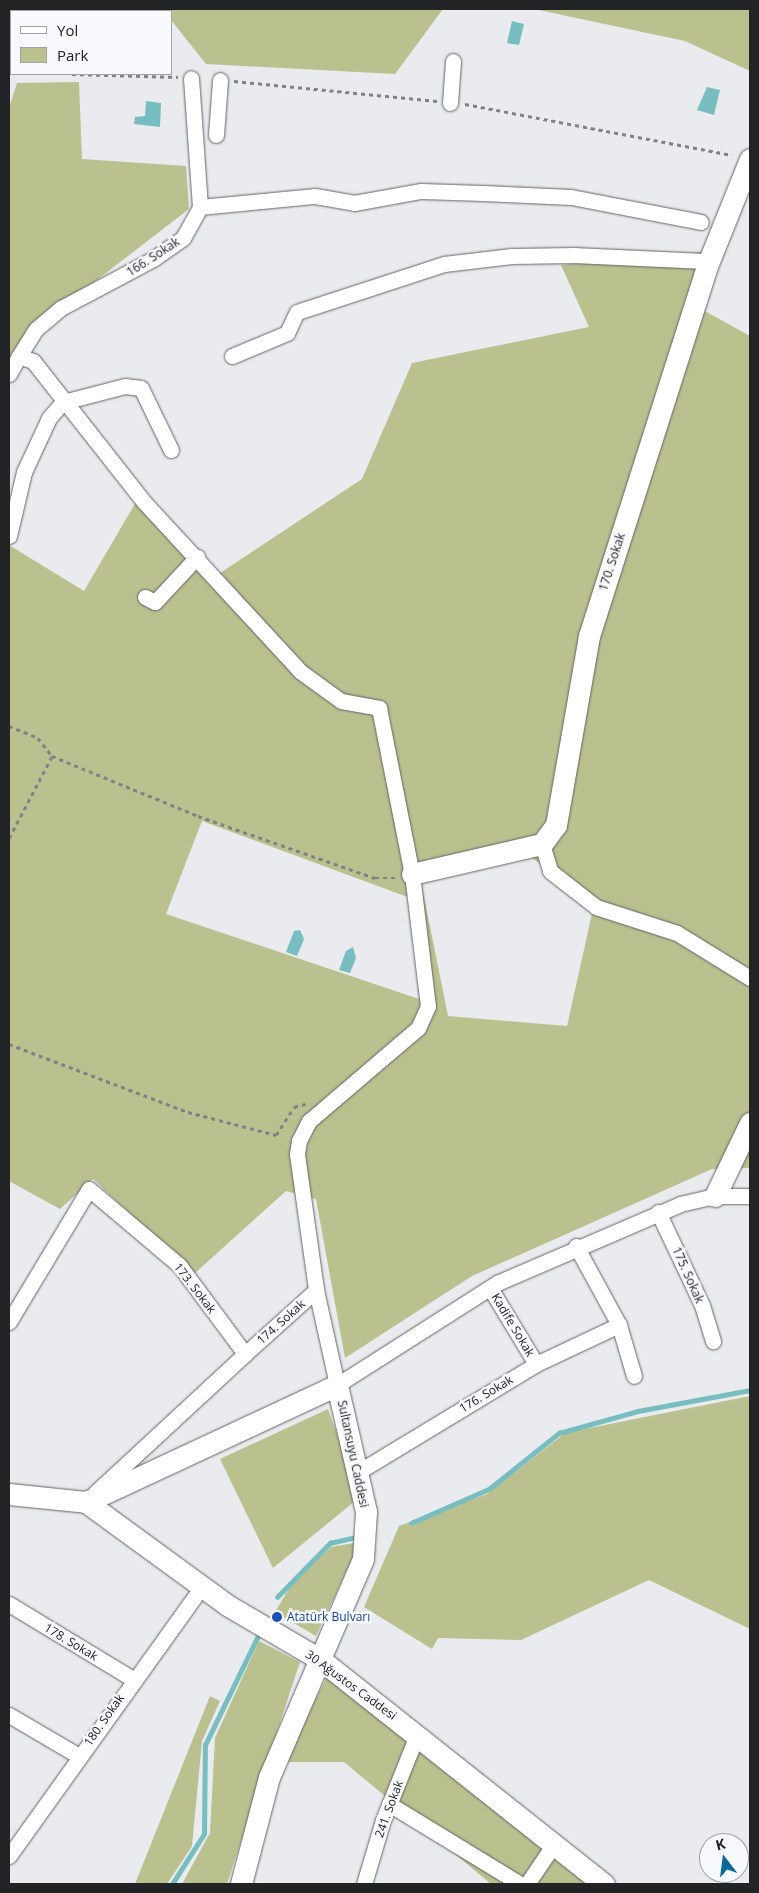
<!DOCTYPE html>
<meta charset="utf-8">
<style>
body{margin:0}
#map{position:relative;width:759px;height:1893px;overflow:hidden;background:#e9ebee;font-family:"Open Sans",sans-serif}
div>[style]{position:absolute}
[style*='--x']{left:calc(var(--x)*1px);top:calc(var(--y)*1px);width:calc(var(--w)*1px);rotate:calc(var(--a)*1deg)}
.green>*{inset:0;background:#bbc08f}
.water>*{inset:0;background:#78bec0}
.stream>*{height:4.5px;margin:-2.25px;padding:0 2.25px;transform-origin:2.25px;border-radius:2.25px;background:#78bec0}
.path>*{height:2.5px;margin-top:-1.25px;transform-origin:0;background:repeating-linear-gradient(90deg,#808284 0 4px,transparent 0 8px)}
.roads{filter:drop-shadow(0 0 1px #626466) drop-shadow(0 0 1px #626466)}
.street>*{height:15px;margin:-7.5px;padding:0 7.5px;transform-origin:7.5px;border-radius:7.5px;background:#fff}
.secondary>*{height:21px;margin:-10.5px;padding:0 10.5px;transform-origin:10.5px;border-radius:10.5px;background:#fff}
.dots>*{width:14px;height:14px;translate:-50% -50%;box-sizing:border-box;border:2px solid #f7f9fc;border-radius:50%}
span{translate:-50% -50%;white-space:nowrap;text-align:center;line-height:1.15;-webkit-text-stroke:4.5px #f7f9fc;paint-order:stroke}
.street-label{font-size:12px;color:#222324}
.transit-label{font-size:12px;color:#164399}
.left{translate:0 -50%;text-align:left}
.frame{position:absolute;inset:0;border:10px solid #222324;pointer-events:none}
.legend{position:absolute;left:10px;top:10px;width:162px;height:65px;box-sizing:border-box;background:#f7f9fc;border:1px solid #a2a3a6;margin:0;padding:6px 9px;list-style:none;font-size:15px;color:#222324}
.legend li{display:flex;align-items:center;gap:10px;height:25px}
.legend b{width:25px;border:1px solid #a2a3a6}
.north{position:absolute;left:699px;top:1833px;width:50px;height:50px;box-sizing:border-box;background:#f7f9fc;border:1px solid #a2a3a6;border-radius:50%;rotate:345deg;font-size:14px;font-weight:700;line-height:20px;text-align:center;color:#222324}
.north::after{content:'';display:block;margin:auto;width:18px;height:22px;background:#0b6998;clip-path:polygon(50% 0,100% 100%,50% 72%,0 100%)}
</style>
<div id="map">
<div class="green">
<i style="clip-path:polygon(163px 9px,443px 9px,395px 74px,206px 64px,171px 20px,171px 11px)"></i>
<i style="clip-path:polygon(534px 9px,750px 9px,750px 71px,685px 41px)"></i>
<i style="clip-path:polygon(79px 82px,82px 159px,186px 166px,189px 209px,28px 333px,9px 364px,9px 108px,17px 83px)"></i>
<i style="clip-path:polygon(evenodd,701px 252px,703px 310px,750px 336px,750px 1168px,712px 1169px,472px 1276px,345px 1358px,316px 1199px,286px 1191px,194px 1274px,93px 1179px,60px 1209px,9px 1181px,9px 545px,84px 591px,143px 490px,217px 575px,362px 479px,412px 363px,589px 327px,561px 265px,701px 252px,202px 821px,413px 899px,425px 1001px,166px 914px,202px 821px,701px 252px,524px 853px,595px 900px,567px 1026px,448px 1016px,420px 877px,524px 853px)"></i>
<i style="clip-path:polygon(750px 1396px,750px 1629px,649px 1580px,521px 1640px,438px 1638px,432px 1649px,364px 1607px,399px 1526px,487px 1494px,565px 1433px)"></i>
<i style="clip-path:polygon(328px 1409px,360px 1497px,273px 1568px,220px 1459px)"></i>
<i style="clip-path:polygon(360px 1542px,316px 1636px,275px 1612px,292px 1584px,331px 1547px)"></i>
<i style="clip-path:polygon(259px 1641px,300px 1662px,227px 1884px,182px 1884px,210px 1833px,215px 1738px)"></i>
<i style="clip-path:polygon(328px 1675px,602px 1884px,491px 1884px,344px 1762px,283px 1762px)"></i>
<i style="clip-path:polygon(210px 1696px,220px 1701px,202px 1741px,192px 1846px,167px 1884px,135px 1884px)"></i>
</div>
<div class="water">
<i style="clip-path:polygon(512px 21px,524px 24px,519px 45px,507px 43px)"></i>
<i style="clip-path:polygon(707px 87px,720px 90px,714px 115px,697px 110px)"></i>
<i style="clip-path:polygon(146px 101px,161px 103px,160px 127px,134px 124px,135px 117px,145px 116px)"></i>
<i style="clip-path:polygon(300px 930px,304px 939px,297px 956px,286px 952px,294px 931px)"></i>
<i style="clip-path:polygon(353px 947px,356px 958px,350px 973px,339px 970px,346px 951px)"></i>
</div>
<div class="stream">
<i style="--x:411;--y:1523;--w:85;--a:-23.6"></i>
<i style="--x:489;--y:1489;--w:90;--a:-38.7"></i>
<i style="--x:559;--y:1433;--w:82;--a:-15.6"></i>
<i style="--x:638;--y:1411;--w:114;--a:-10.6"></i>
<i style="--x:277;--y:1597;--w:76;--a:-45.5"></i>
<i style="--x:330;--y:1543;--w:22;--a:-13"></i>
<i style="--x:172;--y:1884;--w:59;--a:-57.4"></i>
<i style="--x:204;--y:1834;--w:89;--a:-89.4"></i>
<i style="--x:205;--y:1745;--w:119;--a:-64.1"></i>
</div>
<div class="path">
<i style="--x:9;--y:73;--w:2;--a:0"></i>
<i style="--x:72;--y:74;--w:106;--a:1.6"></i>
<i style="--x:234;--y:81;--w:204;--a:5.6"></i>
<i style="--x:465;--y:104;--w:272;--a:10.8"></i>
<i style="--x:9;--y:726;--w:31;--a:22"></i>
<i style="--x:38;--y:738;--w:23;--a:52"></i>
<i style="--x:52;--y:756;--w:158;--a:22.3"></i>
<i style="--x:198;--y:816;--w:188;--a:19.3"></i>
<i style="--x:375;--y:878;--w:21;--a:0"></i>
<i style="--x:9;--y:838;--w:93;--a:-62.3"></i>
<i style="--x:9;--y:1044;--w:191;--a:20.8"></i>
<i style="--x:188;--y:1112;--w:91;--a:14.6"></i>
<i style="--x:276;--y:1135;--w:33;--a:-57"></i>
<i style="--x:294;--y:1107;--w:15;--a:-16"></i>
</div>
<div class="roads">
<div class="street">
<i style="--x:450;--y:103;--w:42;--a:-85.9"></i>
<i style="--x:216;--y:135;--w:55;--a:-85.8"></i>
<i style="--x:200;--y:207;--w:116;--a:-5.5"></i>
<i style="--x:315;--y:196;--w:40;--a:10"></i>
<i style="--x:354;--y:203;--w:68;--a:-10.2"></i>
<i style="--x:421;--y:191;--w:62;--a:1.8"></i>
<i style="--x:483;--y:193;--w:88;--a:2.6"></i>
<i style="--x:571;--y:197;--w:132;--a:10.9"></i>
<i style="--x:19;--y:356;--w:32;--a:-58"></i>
<i style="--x:36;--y:329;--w:33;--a:-40"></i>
<i style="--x:61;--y:308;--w:104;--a:-28"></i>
<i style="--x:153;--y:259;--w:37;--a:-35"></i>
<i style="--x:183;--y:238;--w:35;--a:-61"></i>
<i style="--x:200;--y:207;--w:129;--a:-94"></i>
<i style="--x:232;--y:356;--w:60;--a:-22.7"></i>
<i style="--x:287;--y:333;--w:23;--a:-65"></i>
<i style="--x:297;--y:312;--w:155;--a:-18.1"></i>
<i style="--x:444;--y:264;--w:68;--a:-6.7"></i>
<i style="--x:512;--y:256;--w:63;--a:-0.9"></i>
<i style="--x:575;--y:255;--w:134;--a:2.6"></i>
<i style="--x:9;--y:374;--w:21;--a:-61"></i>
<i style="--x:19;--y:356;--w:15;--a:20"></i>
<i style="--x:33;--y:361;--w:179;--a:51.8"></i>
<i style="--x:144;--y:502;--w:231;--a:47.3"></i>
<i style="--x:301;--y:672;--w:49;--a:35.9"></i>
<i style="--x:341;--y:701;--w:39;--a:10"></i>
<i style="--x:379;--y:708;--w:169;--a:78.8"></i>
<i style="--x:412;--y:874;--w:133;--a:83.1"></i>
<i style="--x:428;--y:1006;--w:24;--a:114"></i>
<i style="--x:418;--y:1028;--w:143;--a:139.5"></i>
<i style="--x:309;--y:1121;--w:22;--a:117"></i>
<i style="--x:299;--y:1141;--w:13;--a:99"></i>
<i style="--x:297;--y:1154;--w:137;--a:82"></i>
<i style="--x:316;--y:1290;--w:97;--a:77.5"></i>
<i style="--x:337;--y:1385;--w:190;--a:-32.5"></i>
<i style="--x:497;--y:1283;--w:199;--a:-23.3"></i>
<i style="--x:680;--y:1204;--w:36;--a:-13"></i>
<i style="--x:715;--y:1196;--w:35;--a:0"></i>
<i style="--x:9;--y:536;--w:66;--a:-76.8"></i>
<i style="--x:24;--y:472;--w:60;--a:-65.2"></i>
<i style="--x:49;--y:418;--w:21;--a:-49"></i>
<i style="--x:63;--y:402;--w:64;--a:-14.5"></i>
<i style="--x:125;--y:386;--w:16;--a:7"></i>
<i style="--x:141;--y:388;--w:69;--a:64.2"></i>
<i style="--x:145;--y:597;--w:11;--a:27"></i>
<i style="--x:155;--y:602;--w:62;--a:-47"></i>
<i style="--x:542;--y:844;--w:28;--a:73"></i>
<i style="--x:550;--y:871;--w:58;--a:38"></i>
<i style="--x:596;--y:907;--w:85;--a:17.8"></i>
<i style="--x:677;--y:933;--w:86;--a:31.7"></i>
<i style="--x:658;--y:1212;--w:103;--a:64.7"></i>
<i style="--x:702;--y:1305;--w:38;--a:73"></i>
<i style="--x:576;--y:1246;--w:90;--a:61.4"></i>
<i style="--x:619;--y:1325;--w:53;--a:73.6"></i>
<i style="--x:490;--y:1288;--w:89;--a:58.8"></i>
<i style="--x:9;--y:1322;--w:155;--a:-59"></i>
<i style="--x:89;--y:1189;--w:118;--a:40.2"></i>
<i style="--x:179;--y:1265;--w:111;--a:53.4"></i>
<i style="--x:245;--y:1354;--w:205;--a:137.2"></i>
<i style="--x:245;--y:1354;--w:96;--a:-42"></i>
<i style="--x:358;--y:1472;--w:208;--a:-31.2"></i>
<i style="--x:536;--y:1364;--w:92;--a:-25.2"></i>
<i style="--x:9;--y:1604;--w:145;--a:31.2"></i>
<i style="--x:9;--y:1715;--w:81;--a:30.4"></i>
<i style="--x:389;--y:1804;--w:153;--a:31.4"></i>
<i style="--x:9;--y:1856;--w:332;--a:-54.4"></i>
<i style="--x:364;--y:1884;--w:67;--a:-73.5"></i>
<i style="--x:383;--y:1820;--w:92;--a:-68.2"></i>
<i style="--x:527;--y:1884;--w:48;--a:-56"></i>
</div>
<div class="secondary">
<i style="--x:412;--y:874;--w:133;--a:-13"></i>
<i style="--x:542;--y:844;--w:24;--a:-54"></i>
<i style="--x:556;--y:825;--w:192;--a:-80.1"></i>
<i style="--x:589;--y:636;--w:394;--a:-72.3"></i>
<i style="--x:709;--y:261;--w:110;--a:-68.1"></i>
<i style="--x:715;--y:1196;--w:81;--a:-64.4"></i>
<i style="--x:9;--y:1494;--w:77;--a:5.9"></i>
<i style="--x:86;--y:1502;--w:277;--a:-25"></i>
<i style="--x:337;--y:1385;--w:130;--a:77.1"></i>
<i style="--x:366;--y:1512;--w:47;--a:93.7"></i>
<i style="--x:363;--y:1559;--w:237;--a:113.3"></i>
<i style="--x:269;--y:1777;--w:111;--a:104.7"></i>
<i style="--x:86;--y:1502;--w:175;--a:36.1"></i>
<i style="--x:227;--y:1605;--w:109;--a:30.3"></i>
<i style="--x:321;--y:1660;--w:361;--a:38.4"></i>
</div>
</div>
<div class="dots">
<i style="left:277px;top:1617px;background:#1a4fb4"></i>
</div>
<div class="street-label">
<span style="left:153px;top:257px;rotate:-33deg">166. Sokak</span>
<span style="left:612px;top:562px;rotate:-72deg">170. Sokak</span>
<span style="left:688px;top:1275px;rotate:66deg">175. Sokak</span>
<span style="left:195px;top:1288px;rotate:52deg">173. Sokak</span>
<span style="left:281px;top:1322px;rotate:-42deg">174. Sokak</span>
<span style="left:513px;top:1325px;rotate:59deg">Kadife Sokak</span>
<span style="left:486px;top:1394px;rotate:-31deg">176. Sokak</span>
<span style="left:353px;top:1454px;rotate:78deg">Sultansuyu Caddesi</span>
<span style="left:71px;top:1642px;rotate:31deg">178. Sokak</span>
<span style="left:351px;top:1685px;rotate:36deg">30 Ağustos Caddesi</span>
<span style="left:104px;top:1720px;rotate:-55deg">180. Sokak</span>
<span style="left:389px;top:1809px;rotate:-70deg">241. Sokak</span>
</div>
<div class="transit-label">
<span class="left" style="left:287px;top:1617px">Atatürk Bulvarı</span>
</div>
<div class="frame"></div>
<ul class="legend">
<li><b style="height:6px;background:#fff"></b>Yol</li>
<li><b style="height:14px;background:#bbc08f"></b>Park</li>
</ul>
<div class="north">K</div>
</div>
